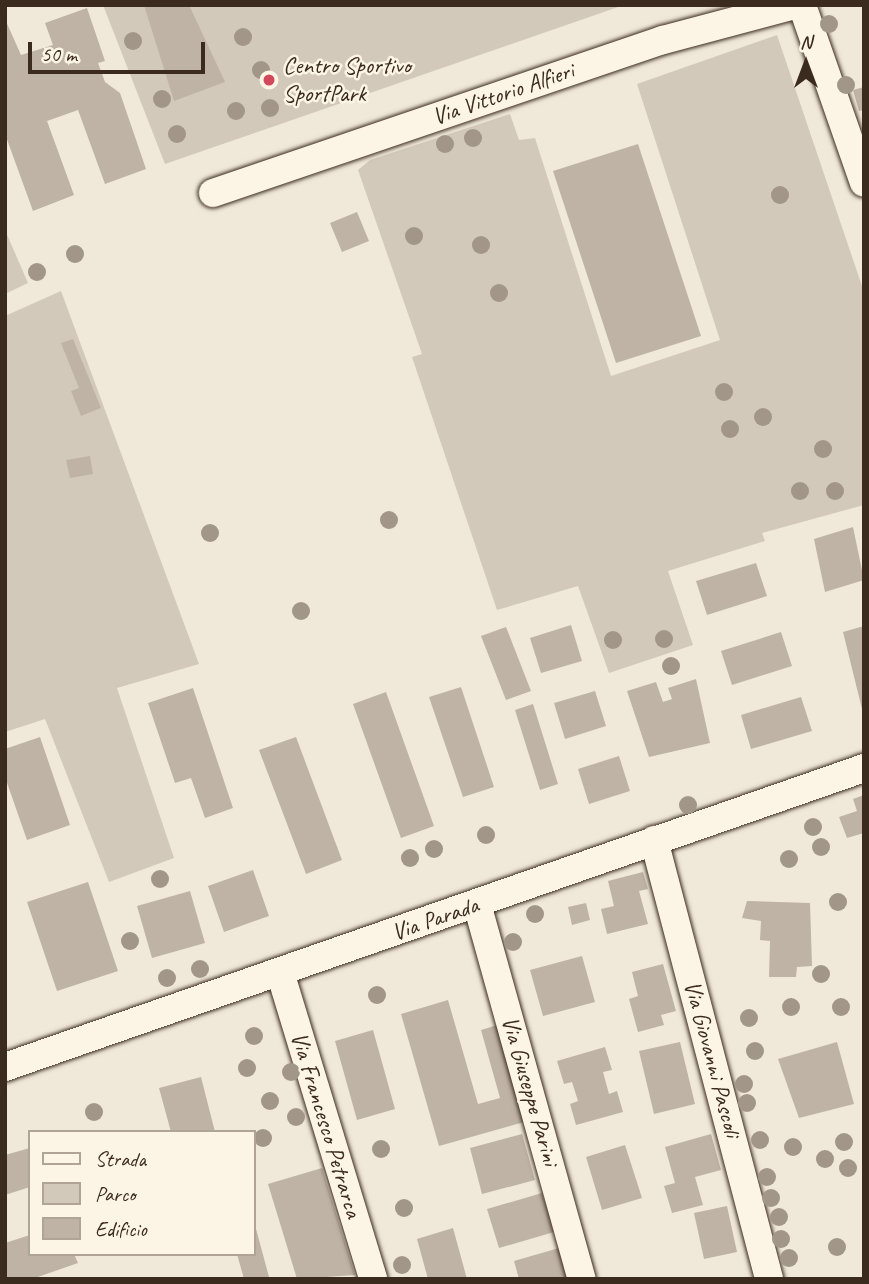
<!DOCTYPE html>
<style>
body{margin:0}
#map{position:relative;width:869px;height:1284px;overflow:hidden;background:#f0e9d9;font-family:Caveat,sans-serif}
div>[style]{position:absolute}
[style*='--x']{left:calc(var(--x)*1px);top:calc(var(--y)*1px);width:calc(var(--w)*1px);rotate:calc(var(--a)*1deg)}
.green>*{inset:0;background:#d2c9ba}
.building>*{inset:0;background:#beb3a4}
.roads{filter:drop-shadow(0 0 2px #3b2a1e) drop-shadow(0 0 2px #3b2a1e)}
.minor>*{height:28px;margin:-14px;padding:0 14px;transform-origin:14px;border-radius:14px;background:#fcf5e5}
.trees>*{width:18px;height:18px;margin:-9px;border-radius:50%;background:#a19688}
.dots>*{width:19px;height:19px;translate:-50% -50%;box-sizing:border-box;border:4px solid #fcf5e5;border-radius:50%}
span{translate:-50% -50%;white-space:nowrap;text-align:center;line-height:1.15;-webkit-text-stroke:5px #fcf5e5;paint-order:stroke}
.poi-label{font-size:24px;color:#3b2a1e}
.left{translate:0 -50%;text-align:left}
.street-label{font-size:24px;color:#3b2a1e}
.frame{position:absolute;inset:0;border:7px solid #3b2a1e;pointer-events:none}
.legend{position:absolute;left:28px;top:1130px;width:228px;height:126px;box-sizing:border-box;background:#fcf5e5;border:2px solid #afa495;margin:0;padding:9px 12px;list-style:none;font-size:21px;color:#3b2a1e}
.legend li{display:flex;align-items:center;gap:14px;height:35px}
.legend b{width:35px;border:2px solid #afa495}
.north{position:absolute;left:771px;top:28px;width:70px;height:70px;-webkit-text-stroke:5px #fcf5e5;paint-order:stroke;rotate:0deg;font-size:19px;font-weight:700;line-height:28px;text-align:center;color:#3b2a1e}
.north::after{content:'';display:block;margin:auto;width:24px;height:32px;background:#3b2a1e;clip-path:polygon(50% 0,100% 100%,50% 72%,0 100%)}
.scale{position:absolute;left:28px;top:42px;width:177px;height:32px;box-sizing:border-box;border:4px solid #3b2a1e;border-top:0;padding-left:9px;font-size:21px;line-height:24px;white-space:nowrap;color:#3b2a1e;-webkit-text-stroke:5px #fcf5e5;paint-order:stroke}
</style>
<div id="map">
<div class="green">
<i style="clip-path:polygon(103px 5px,624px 5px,165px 164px)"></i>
<i style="clip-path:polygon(777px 35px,864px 292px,864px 505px,762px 533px,765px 541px,668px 571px,693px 645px,609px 673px,578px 586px,497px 610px,412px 357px,422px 354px,358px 170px,370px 160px,510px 114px,519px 140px,535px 138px,611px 376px,720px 340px,637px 84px)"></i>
<i style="clip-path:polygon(5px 230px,28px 283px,5px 294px)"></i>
<i style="clip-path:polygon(61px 291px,199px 664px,117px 688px,174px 858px,109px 882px,45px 719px,5px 732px,5px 316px)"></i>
</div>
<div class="building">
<i style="clip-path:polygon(144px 5px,189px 5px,225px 82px,174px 101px)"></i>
<i style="clip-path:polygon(87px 8px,105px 61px,98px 63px,105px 82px,120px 93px,146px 169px,105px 184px,78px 110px,47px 121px,74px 195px,33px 211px,5px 134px,5px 19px,21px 55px,53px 45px,45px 23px)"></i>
<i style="clip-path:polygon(864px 87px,864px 110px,859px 111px,853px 90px)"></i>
<i style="clip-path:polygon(638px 144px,701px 336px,616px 363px,553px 171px)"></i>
<i style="clip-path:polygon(357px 212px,369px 241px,342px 252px,330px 223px)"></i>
<i style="clip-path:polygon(73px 339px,101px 408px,81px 416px,71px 391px,79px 388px,61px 343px)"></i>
<i style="clip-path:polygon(90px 456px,93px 474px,70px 478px,66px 460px)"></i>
<i style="clip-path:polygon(853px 527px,864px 580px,825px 592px,814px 539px)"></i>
<i style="clip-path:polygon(756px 563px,767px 596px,707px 615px,696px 581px)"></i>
<i style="clip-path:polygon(571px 625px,582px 661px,541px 673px,530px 638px)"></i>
<i style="clip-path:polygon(864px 626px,864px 713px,863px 713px,843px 632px)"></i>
<i style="clip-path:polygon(506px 627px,531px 691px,506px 700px,481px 636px)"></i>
<i style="clip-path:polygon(781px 632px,792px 666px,732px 685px,721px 651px)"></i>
<i style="clip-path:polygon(696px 679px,710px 743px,649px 757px,627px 691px,656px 682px,663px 702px,672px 699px,668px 688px)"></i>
<i style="clip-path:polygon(461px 687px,494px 787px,463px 797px,429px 697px)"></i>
<i style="clip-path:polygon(193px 688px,233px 808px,205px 818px,191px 778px,175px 783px,148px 703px)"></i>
<i style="clip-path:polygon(595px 691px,606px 726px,565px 739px,554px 703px)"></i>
<i style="clip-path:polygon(386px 692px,434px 826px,401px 838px,353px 704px)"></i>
<i style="clip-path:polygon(801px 697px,812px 731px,751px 749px,741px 715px)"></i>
<i style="clip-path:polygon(533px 704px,558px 784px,540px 790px,515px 710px)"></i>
<i style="clip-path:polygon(40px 737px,70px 825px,27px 840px,5px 777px,5px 749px)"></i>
<i style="clip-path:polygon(296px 737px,342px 860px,306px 874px,259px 750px)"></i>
<i style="clip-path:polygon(619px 756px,630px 791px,589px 804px,578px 769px)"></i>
<i style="clip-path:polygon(864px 795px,864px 833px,847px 838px,839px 817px,857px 811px,853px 799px)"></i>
<i style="clip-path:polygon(253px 870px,269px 916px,224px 932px,208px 886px)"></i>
<i style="clip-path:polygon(643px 872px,648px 889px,639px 891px,648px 924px,607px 934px,601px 909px,614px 906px,608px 881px)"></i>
<i style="clip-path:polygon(88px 882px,118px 971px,57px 991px,27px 902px)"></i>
<i style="clip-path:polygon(190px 891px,205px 943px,152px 958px,137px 906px)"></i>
<i style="clip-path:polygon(747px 901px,810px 903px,812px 966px,797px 967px,796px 977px,769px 977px,770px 941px,760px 940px,761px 921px,742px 918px)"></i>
<i style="clip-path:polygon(586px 903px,590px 920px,572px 925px,568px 907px)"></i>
<i style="clip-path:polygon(582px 956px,595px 1002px,543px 1016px,530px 970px)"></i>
<i style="clip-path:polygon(663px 964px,676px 1011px,661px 1015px,664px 1025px,638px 1032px,629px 999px,638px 996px,632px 972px)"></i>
<i style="clip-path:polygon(448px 1000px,478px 1104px,500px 1098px,481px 1030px,501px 1024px,528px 1121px,439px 1146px,401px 1014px)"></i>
<i style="clip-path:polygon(373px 1030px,395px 1109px,357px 1120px,335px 1041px)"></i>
<i style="clip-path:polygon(680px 1042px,695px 1104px,654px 1114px,639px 1051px)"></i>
<i style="clip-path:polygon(837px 1042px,854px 1104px,799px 1118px,778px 1059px)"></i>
<i style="clip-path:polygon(605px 1047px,612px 1070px,603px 1072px,609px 1094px,617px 1091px,623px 1112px,576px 1125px,570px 1104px,578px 1101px,572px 1082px,564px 1084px,557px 1061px)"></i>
<i style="clip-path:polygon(201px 1077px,215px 1132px,171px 1132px,159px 1088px)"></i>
<i style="clip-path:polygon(522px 1134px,535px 1180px,482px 1194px,470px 1148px)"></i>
<i style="clip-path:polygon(711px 1134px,721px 1170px,695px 1177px,703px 1205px,672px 1213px,664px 1186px,675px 1183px,665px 1147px)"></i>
<i style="clip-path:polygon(625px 1145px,642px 1198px,602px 1210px,586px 1157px)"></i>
<i style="clip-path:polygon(30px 1148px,30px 1187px,5px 1195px,5px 1155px)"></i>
<i style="clip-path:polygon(322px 1168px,355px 1275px,297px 1279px,268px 1184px)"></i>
<i style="clip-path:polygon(542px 1193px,554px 1232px,499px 1248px,487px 1209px)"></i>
<i style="clip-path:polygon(727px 1206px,737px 1252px,704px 1259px,694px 1213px)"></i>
<i style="clip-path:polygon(255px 1225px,269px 1277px,244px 1279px,237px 1254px,254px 1254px)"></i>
<i style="clip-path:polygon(453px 1228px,467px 1279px,428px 1279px,417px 1239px)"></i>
<i style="clip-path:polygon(30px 1235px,30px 1254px,74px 1254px,78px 1263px,32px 1279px,5px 1279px,5px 1243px)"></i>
<i style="clip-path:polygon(559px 1248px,568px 1279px,519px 1279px,514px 1261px)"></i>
</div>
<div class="roads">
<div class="minor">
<i style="--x:802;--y:5;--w:188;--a:70.8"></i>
<i style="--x:213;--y:193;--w:475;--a:-18.8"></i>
<i style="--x:663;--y:40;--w:137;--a:-14.9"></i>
<i style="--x:654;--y:840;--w:454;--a:75.3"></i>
<i style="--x:477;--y:904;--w:389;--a:74.4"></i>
<i style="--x:280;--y:972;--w:321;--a:73.1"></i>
<i style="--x:5;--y:1067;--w:910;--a:-19.19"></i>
</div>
</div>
<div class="trees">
<i style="left:829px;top:24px"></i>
<i style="left:243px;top:37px"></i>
<i style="left:133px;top:41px"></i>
<i style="left:261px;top:70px"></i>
<i style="left:846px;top:85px"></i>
<i style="left:162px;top:99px"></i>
<i style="left:270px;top:108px"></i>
<i style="left:236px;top:111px"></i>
<i style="left:177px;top:134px"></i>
<i style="left:473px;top:138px"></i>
<i style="left:445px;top:144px"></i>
<i style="left:780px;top:195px"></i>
<i style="left:414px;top:236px"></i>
<i style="left:481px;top:245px"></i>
<i style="left:75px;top:254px"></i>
<i style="left:37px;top:272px"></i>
<i style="left:499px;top:293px"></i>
<i style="left:724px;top:392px"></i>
<i style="left:763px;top:417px"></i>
<i style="left:730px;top:429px"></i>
<i style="left:823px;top:449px"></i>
<i style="left:800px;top:491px"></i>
<i style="left:835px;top:491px"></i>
<i style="left:389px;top:520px"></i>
<i style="left:210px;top:533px"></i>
<i style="left:301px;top:611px"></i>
<i style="left:664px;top:639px"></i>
<i style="left:613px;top:640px"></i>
<i style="left:671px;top:666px"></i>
<i style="left:688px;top:805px"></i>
<i style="left:813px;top:827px"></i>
<i style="left:486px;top:835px"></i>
<i style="left:821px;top:847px"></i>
<i style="left:434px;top:849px"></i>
<i style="left:410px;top:858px"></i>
<i style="left:789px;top:859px"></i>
<i style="left:160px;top:879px"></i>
<i style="left:838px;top:902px"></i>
<i style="left:535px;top:914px"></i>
<i style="left:130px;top:941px"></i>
<i style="left:513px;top:942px"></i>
<i style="left:200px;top:969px"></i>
<i style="left:821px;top:974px"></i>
<i style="left:167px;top:978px"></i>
<i style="left:377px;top:995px"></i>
<i style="left:791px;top:1007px"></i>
<i style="left:841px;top:1007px"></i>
<i style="left:749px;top:1018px"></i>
<i style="left:254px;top:1036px"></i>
<i style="left:755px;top:1051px"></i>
<i style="left:247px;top:1068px"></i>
<i style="left:291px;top:1072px"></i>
<i style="left:744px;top:1084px"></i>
<i style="left:270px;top:1101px"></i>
<i style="left:747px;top:1103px"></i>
<i style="left:94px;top:1112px"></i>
<i style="left:296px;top:1117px"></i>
<i style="left:263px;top:1138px"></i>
<i style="left:760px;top:1140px"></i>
<i style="left:844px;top:1142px"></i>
<i style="left:793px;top:1147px"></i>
<i style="left:381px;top:1149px"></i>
<i style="left:825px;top:1159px"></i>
<i style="left:848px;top:1168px"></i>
<i style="left:767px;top:1177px"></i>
<i style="left:771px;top:1198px"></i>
<i style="left:404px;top:1208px"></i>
<i style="left:779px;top:1217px"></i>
<i style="left:781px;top:1239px"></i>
<i style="left:837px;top:1247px"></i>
<i style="left:789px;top:1258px"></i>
<i style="left:402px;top:1265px"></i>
</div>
<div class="dots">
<i style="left:269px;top:80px;background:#d1495b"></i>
</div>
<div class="poi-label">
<span class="left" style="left:283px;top:80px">Centro Sportivo<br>SportPark</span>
</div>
<div class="street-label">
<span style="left:503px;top:94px;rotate:-19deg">Via Vittorio Alfieri</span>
<span style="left:435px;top:919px;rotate:-19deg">Via Parada</span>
<span style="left:712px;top:1059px;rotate:75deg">Via Giovanni Pascoli</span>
<span style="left:530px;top:1091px;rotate:74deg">Via Giuseppe Parini</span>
<span style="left:326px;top:1125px;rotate:73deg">Via Francesco Petrarca</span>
</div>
<div class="frame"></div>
<ul class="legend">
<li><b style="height:9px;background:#fcf5e5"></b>Strada</li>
<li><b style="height:19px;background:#d2c9ba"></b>Parco</li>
<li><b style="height:19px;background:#beb3a4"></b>Edificio</li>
</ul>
<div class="north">N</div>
<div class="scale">50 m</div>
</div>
